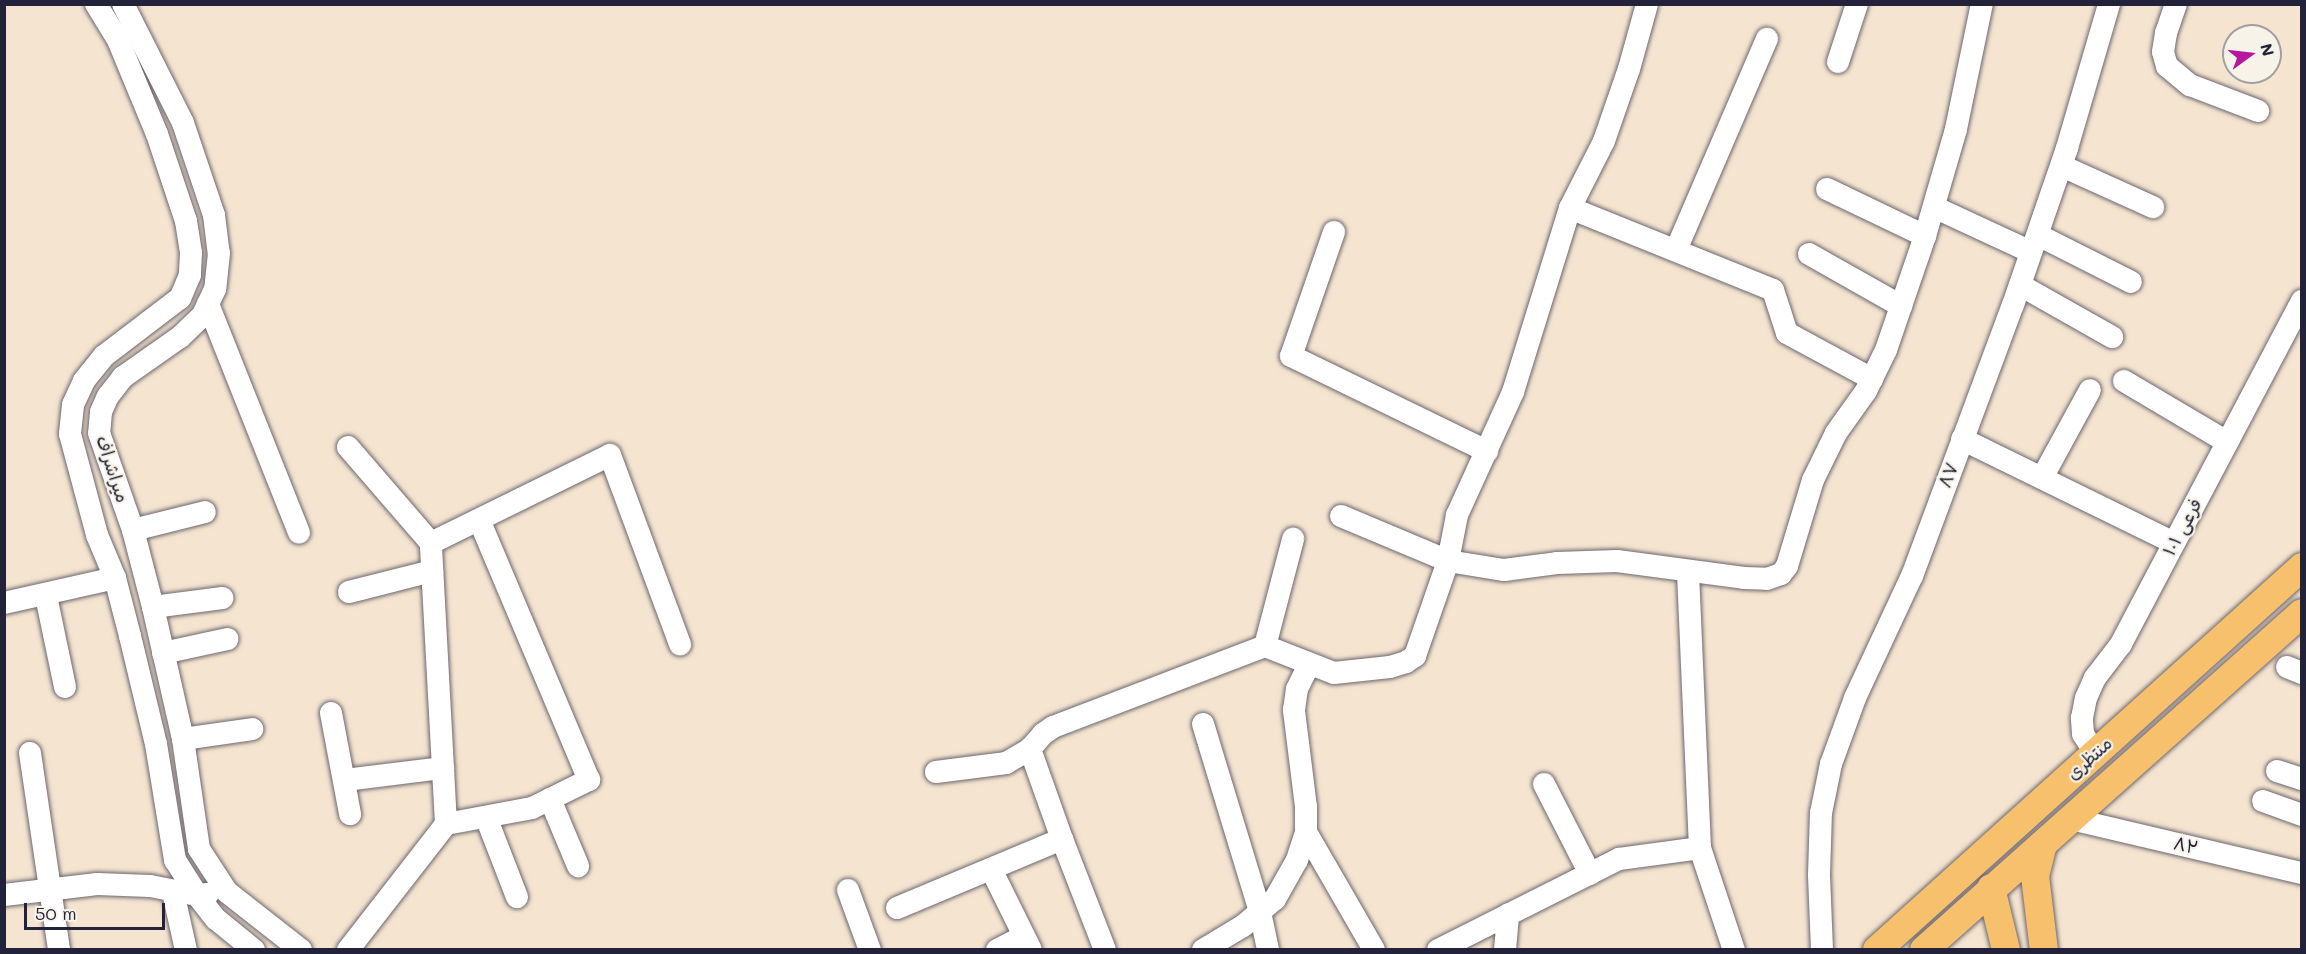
<!DOCTYPE html>
<meta charset="utf-8">
<style>
body{margin:0}
#map{position:relative;width:2306px;height:954px;overflow:hidden;background:#f5e5d0;font-family:Mali,"Playpen Sans Arabic",sans-serif}
div>[style]{position:absolute}
[style*='--x']{left:calc(var(--x)*1px);top:calc(var(--y)*1px);width:calc(var(--w)*1px);rotate:calc(var(--a)*1deg)}
.roads{filter:drop-shadow(0 0 2px #6c666f) drop-shadow(0 0 2px #6c666f)}
.minor>*{height:22px;margin:-11px;padding:0 11px;transform-origin:11px;border-radius:11px;background:#fff}
.major>*{height:28px;margin:-14px;padding:0 14px;transform-origin:14px;border-radius:14px;background:#f7c06c}
span{translate:-50% -50%;white-space:nowrap;text-align:center;line-height:1.15;-webkit-text-stroke:4.5px #f7f3e8;paint-order:stroke}
.street-label{font-size:18px;color:#22223b}
.frame{position:absolute;inset:0;border:6px solid #22223b;pointer-events:none}
.north{position:absolute;left:2222px;top:24px;width:60px;height:60px;box-sizing:border-box;background:#f7f3e8;border:2px solid #a29fa3;border-radius:50%;rotate:75deg;font-size:16px;font-weight:700;line-height:24px;text-align:center;color:#22223b}
.north::after{content:'';display:block;margin:auto;width:21px;height:27px;background:#b5179e;clip-path:polygon(50% 0,100% 100%,50% 72%,0 100%)}
.scale{position:absolute;left:24px;top:903px;width:141px;height:27px;box-sizing:border-box;border:3px solid #22223b;border-top:0;padding-left:8px;font-size:18px;line-height:21px;white-space:nowrap;color:#22223b;-webkit-text-stroke:4px #f7f3e8;paint-order:stroke}
</style>
<div id="map">
<div class="roads">
<div class="minor">
<i style="--x:96;--y:4;--w:42;--a:58.6"></i>
<i style="--x:118;--y:40;--w:102;--a:67.5"></i>
<i style="--x:157;--y:134;--w:92;--a:71.6"></i>
<i style="--x:186;--y:221;--w:32;--a:81"></i>
<i style="--x:191;--y:253;--w:22;--a:93"></i>
<i style="--x:190;--y:275;--w:25;--a:113"></i>
<i style="--x:180;--y:298;--w:96;--a:142.7"></i>
<i style="--x:104;--y:356;--w:32;--a:129"></i>
<i style="--x:84;--y:381;--w:26;--a:115"></i>
<i style="--x:73;--y:405;--w:29;--a:96"></i>
<i style="--x:70;--y:434;--w:105;--a:75"></i>
<i style="--x:97;--y:535;--w:47;--a:67.3"></i>
<i style="--x:115;--y:578;--w:60;--a:75.5"></i>
<i style="--x:130;--y:636;--w:111;--a:76.5"></i>
<i style="--x:156;--y:744;--w:118;--a:80.7"></i>
<i style="--x:175;--y:860;--w:41;--a:57.8"></i>
<i style="--x:197;--y:895;--w:31;--a:52"></i>
<i style="--x:216;--y:919;--w:49;--a:39.2"></i>
<i style="--x:123;--y:4;--w:133;--a:63.2"></i>
<i style="--x:183;--y:123;--w:97;--a:71.4"></i>
<i style="--x:214;--y:215;--w:38;--a:83"></i>
<i style="--x:219;--y:253;--w:36;--a:96"></i>
<i style="--x:215;--y:289;--w:29;--a:115"></i>
<i style="--x:203;--y:315;--w:32;--a:136"></i>
<i style="--x:180;--y:337;--w:70;--a:144.9"></i>
<i style="--x:123;--y:377;--w:24;--a:128"></i>
<i style="--x:108;--y:396;--w:17;--a:114"></i>
<i style="--x:101;--y:412;--w:21;--a:95"></i>
<i style="--x:99;--y:433;--w:103;--a:70.7"></i>
<i style="--x:133;--y:530;--w:80;--a:75.4"></i>
<i style="--x:153;--y:607;--w:135;--a:77.2"></i>
<i style="--x:183;--y:739;--w:111;--a:81.7"></i>
<i style="--x:199;--y:849;--w:51;--a:56.9"></i>
<i style="--x:227;--y:892;--w:94;--a:38.1"></i>
<i style="--x:2176;--y:4;--w:31;--a:109"></i>
<i style="--x:2166;--y:33;--w:19;--a:99"></i>
<i style="--x:2163;--y:52;--w:15;--a:74"></i>
<i style="--x:2167;--y:66;--w:30;--a:40"></i>
<i style="--x:2190;--y:85;--w:73;--a:20.9"></i>
<i style="--x:1838;--y:62;--w:61;--a:-71.9"></i>
<i style="--x:2062;--y:166;--w:100;--a:24.3"></i>
<i style="--x:1827;--y:189;--w:109;--a:25.6"></i>
<i style="--x:1934;--y:207;--w:107;--a:24.9"></i>
<i style="--x:1570;--y:208;--w:219;--a:22"></i>
<i style="--x:1773;--y:290;--w:45;--a:72"></i>
<i style="--x:1787;--y:333;--w:97;--a:28.4"></i>
<i style="--x:1334;--y:232;--w:131;--a:109.1"></i>
<i style="--x:1291;--y:356;--w:218;--a:25.9"></i>
<i style="--x:2038;--y:235;--w:104;--a:26.8"></i>
<i style="--x:1676;--y:250;--w:230;--a:-66.7"></i>
<i style="--x:1809;--y:254;--w:106;--a:29.5"></i>
<i style="--x:2020;--y:285;--w:106;--a:29.5"></i>
<i style="--x:208;--y:304;--w:246;--a:68.3"></i>
<i style="--x:2124;--y:381;--w:120;--a:30.6"></i>
<i style="--x:1962;--y:439;--w:236;--a:26.1"></i>
<i style="--x:348;--y:447;--w:127;--a:49.2"></i>
<i style="--x:2042;--y:478;--w:100;--a:-61.4"></i>
<i style="--x:1341;--y:516;--w:116;--a:22.8"></i>
<i style="--x:1448;--y:561;--w:57;--a:9.1"></i>
<i style="--x:1504;--y:570;--w:53;--a:-7.5"></i>
<i style="--x:1557;--y:563;--w:60;--a:-1.9"></i>
<i style="--x:1617;--y:561;--w:128;--a:7.6"></i>
<i style="--x:1744;--y:578;--w:23;--a:2"></i>
<i style="--x:1767;--y:579;--w:15;--a:-20"></i>
<i style="--x:1781;--y:574;--w:10;--a:-53"></i>
<i style="--x:1787;--y:566;--w:90;--a:-73.2"></i>
<i style="--x:1813;--y:480;--w:52;--a:-63.9"></i>
<i style="--x:1836;--y:433;--w:52;--a:-54.5"></i>
<i style="--x:1866;--y:391;--w:46;--a:-64"></i>
<i style="--x:1886;--y:350;--w:120;--a:-71.1"></i>
<i style="--x:1925;--y:236;--w:111;--a:-73.8"></i>
<i style="--x:1956;--y:129;--w:128;--a:-78.3"></i>
<i style="--x:133;--y:530;--w:74;--a:-14"></i>
<i style="--x:349;--y:592;--w:86;--a:-14.2"></i>
<i style="--x:46;--y:596;--w:93;--a:78.2"></i>
<i style="--x:4;--y:603;--w:114;--a:-12.7"></i>
<i style="--x:153;--y:607;--w:70;--a:-7.4"></i>
<i style="--x:1265;--y:646;--w:111;--a:-75.3"></i>
<i style="--x:163;--y:653;--w:66;--a:-12.2"></i>
<i style="--x:2287;--y:667;--w:16;--a:22"></i>
<i style="--x:331;--y:713;--w:103;--a:79.3"></i>
<i style="--x:1203;--y:724;--w:196;--a:73.1"></i>
<i style="--x:1260;--y:912;--w:39;--a:78"></i>
<i style="--x:183;--y:739;--w:70;--a:-8.2"></i>
<i style="--x:30;--y:753;--w:199;--a:81.6"></i>
<i style="--x:2095;--y:753;--w:22;--a:-122"></i>
<i style="--x:2083;--y:734;--w:16;--a:-94"></i>
<i style="--x:2082;--y:718;--w:20;--a:-79"></i>
<i style="--x:2086;--y:698;--w:22;--a:-66"></i>
<i style="--x:2095;--y:678;--w:43;--a:-52.6"></i>
<i style="--x:2121;--y:644;--w:388;--a:-62.2"></i>
<i style="--x:2277;--y:771;--w:26;--a:18"></i>
<i style="--x:936;--y:772;--w:71;--a:-7.3"></i>
<i style="--x:1006;--y:763;--w:28;--a:-30"></i>
<i style="--x:1030;--y:749;--w:20;--a:-49"></i>
<i style="--x:1043;--y:734;--w:12;--a:-35"></i>
<i style="--x:1053;--y:727;--w:227;--a:-20.9"></i>
<i style="--x:1265;--y:646;--w:74;--a:21.4"></i>
<i style="--x:1334;--y:673;--w:56;--a:-6.1"></i>
<i style="--x:1390;--y:667;--w:17;--a:-17"></i>
<i style="--x:1406;--y:662;--w:11;--a:-34"></i>
<i style="--x:1415;--y:656;--w:101;--a:-70.8"></i>
<i style="--x:1448;--y:561;--w:47;--a:-78.9"></i>
<i style="--x:1457;--y:515;--w:135;--a:-65.5"></i>
<i style="--x:1513;--y:392;--w:193;--a:-72.8"></i>
<i style="--x:1570;--y:208;--w:75;--a:-63.1"></i>
<i style="--x:1604;--y:141;--w:76;--a:-70.9"></i>
<i style="--x:1629;--y:69;--w:67;--a:-74.5"></i>
<i style="--x:345;--y:780;--w:99;--a:-7"></i>
<i style="--x:1544;--y:784;--w:101;--a:62.9"></i>
<i style="--x:550;--y:799;--w:73;--a:67.3"></i>
<i style="--x:2263;--y:801;--w:41;--a:19.7"></i>
<i style="--x:486;--y:817;--w:86;--a:68.8"></i>
<i style="--x:2071;--y:819;--w:237;--a:13.2"></i>
<i style="--x:446;--y:824;--w:87;--a:-10.5"></i>
<i style="--x:532;--y:808;--w:64;--a:-26.2"></i>
<i style="--x:589;--y:780;--w:282;--a:-112.9"></i>
<i style="--x:1306;--y:832;--w:136;--a:60"></i>
<i style="--x:1062;--y:839;--w:119;--a:68.8"></i>
<i style="--x:1700;--y:848;--w:108;--a:71.6"></i>
<i style="--x:991;--y:869;--w:90;--a:63.7"></i>
<i style="--x:848;--y:890;--w:64;--a:69.9"></i>
<i style="--x:173;--y:892;--w:59;--a:77.4"></i>
<i style="--x:4;--y:895;--w:94;--a:-6.7"></i>
<i style="--x:97;--y:884;--w:53;--a:2.2"></i>
<i style="--x:150;--y:886;--w:48;--a:10.8"></i>
<i style="--x:197;--y:895;--w:11;--a:-5"></i>
<i style="--x:897;--y:908;--w:179;--a:-22.7"></i>
<i style="--x:1062;--y:839;--w:96;--a:-109.6"></i>
<i style="--x:348;--y:950;--w:160;--a:-52.1"></i>
<i style="--x:446;--y:824;--w:281;--a:-93.1"></i>
<i style="--x:431;--y:543;--w:199;--a:-26.2"></i>
<i style="--x:610;--y:455;--w:202;--a:69.7"></i>
<i style="--x:997;--y:950;--w:30;--a:-27"></i>
<i style="--x:1203;--y:950;--w:47;--a:-31"></i>
<i style="--x:1243;--y:926;--w:42;--a:-40.2"></i>
<i style="--x:1275;--y:899;--w:45;--a:-60.6"></i>
<i style="--x:1297;--y:860;--w:29;--a:-72"></i>
<i style="--x:1306;--y:832;--w:25;--a:-90"></i>
<i style="--x:1306;--y:807;--w:98;--a:-97.1"></i>
<i style="--x:1294;--y:710;--w:21;--a:-82"></i>
<i style="--x:1297;--y:689;--w:28;--a:-64"></i>
<i style="--x:1438;--y:950;--w:203;--a:-26.7"></i>
<i style="--x:1619;--y:859;--w:82;--a:-7.7"></i>
<i style="--x:1700;--y:848;--w:277;--a:-92.5"></i>
<i style="--x:1505;--y:950;--w:36;--a:-85"></i>
<i style="--x:1822;--y:950;--w:75;--a:-92.3"></i>
<i style="--x:1819;--y:875;--w:62;--a:-88.2"></i>
<i style="--x:1821;--y:813;--w:50;--a:-78.5"></i>
<i style="--x:1831;--y:764;--w:70;--a:-70"></i>
<i style="--x:1855;--y:698;--w:135;--a:-65"></i>
<i style="--x:1912;--y:576;--w:289;--a:-69.6"></i>
<i style="--x:2013;--y:305;--w:166;--a:-71"></i>
<i style="--x:2067;--y:148;--w:150;--a:-73.7"></i>
</div>
<div class="major">
<i style="--x:2043;--y:844;--w:33;--a:104"></i>
<i style="--x:2035;--y:876;--w:75;--a:83.1"></i>
<i style="--x:1991;--y:888;--w:64;--a:76.4"></i>
<i style="--x:1877;--y:950;--w:572;--a:-42.02"></i>
<i style="--x:1924;--y:950;--w:506;--a:-41.72"></i>
</div>
</div>
<div class="street-label">
<span style="left:113px;top:469px;rotate:72deg">میراشراف</span>
<span style="left:1948px;top:475px;rotate:-69deg">۸۷</span>
<span style="left:2182px;top:527px;rotate:-62deg">فرعی ۱۰۱</span>
<span style="left:2089px;top:758px;rotate:-42deg">منتظری</span>
<span style="left:2186px;top:845px;rotate:13deg">۸۲</span>
</div>
<div class="frame"></div>
<div class="north">N</div>
<div class="scale">50 m</div>
</div>
